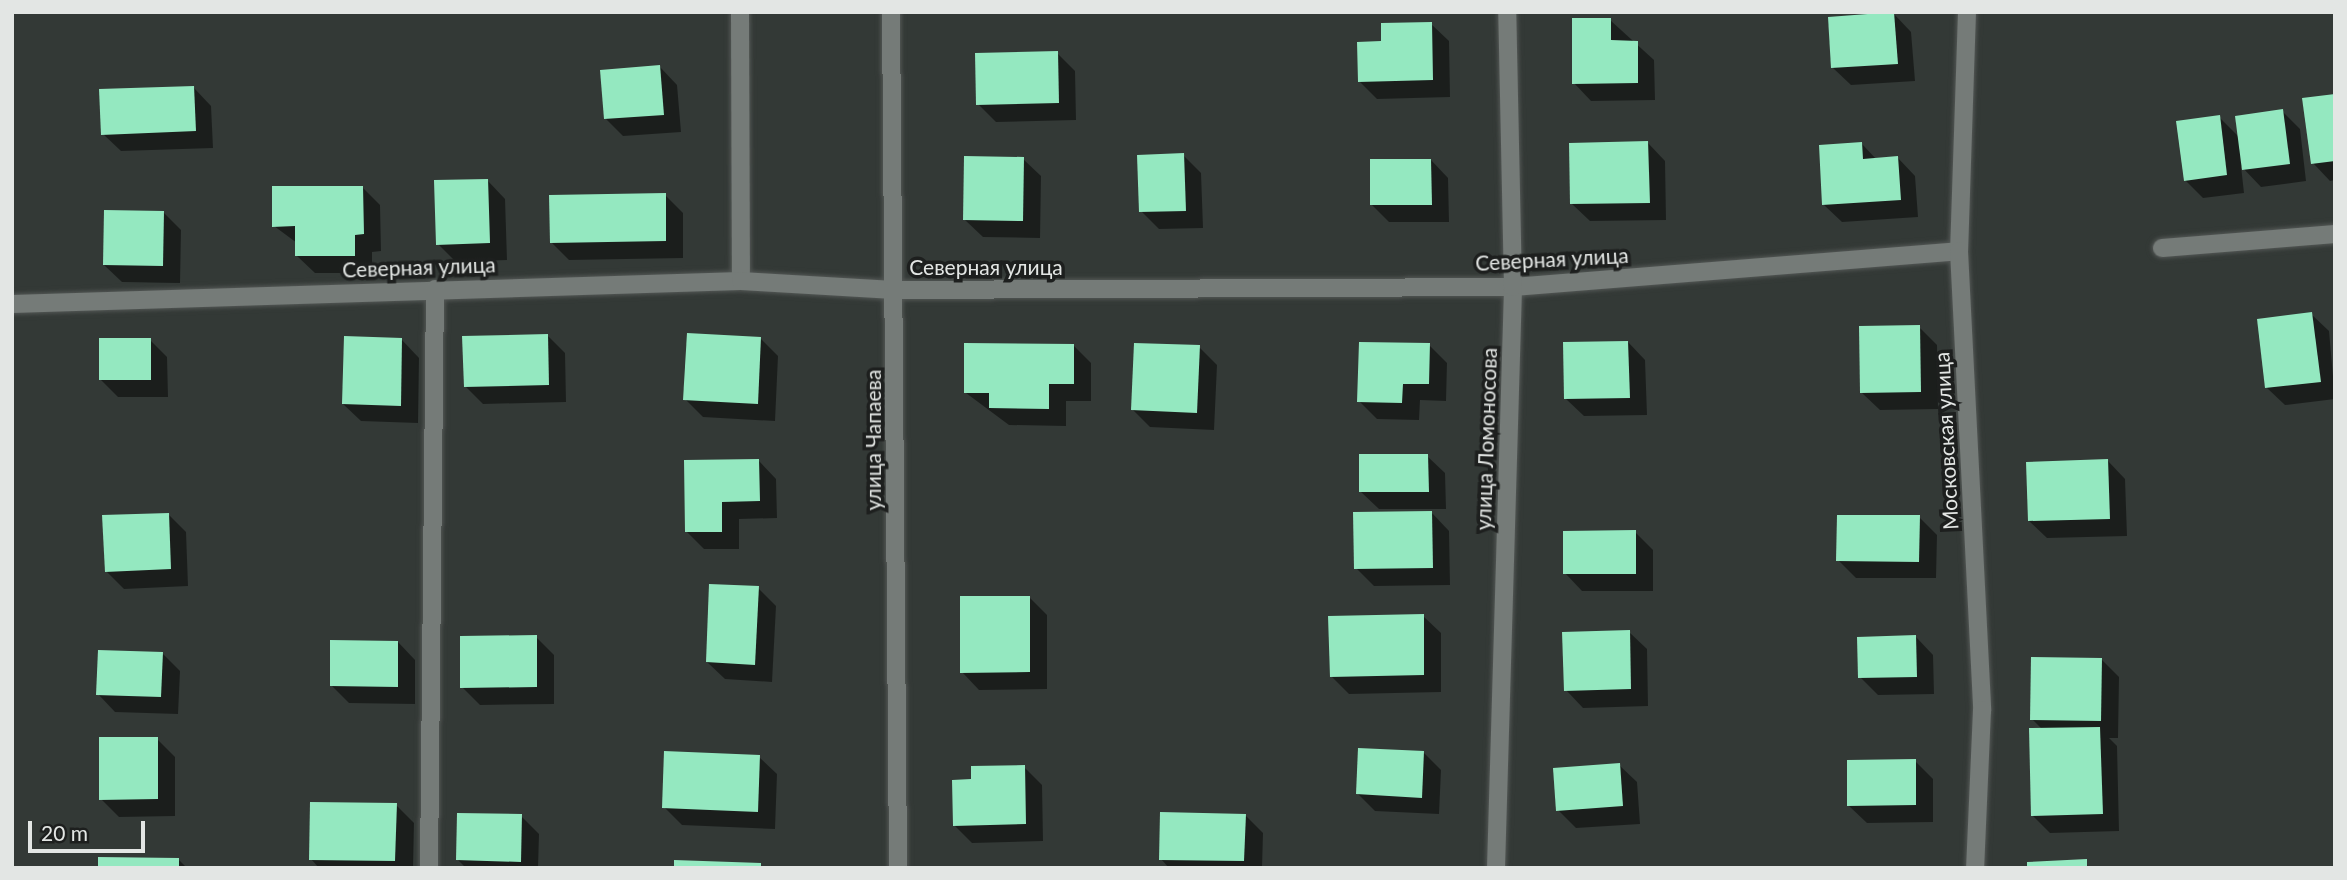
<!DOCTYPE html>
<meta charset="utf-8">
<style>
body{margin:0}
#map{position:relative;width:2347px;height:880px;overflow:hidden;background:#333936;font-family:Lato,sans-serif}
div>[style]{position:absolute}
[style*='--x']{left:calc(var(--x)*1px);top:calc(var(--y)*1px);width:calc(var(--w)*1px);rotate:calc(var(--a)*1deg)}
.shadow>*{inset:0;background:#0007}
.building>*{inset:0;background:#94e8c0}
.roads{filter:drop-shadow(0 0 2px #535755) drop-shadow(0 0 2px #535755)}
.lane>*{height:18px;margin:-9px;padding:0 9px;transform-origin:9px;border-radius:9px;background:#757b78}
.street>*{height:18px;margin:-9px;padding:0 9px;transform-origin:9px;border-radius:9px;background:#757b78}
span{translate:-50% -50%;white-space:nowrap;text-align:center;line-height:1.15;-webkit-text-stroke:7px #1d1f1e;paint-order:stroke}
.street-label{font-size:21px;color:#e3e6e4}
.frame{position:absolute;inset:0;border:14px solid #e3e6e4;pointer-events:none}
.scale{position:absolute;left:28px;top:821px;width:117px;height:32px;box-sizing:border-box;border:4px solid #e3e6e4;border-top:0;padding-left:9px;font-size:21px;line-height:24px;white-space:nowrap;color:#e3e6e4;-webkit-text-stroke:5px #1d1f1e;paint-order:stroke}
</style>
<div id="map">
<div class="shadow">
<i style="clip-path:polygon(1894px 14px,1911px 32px,1915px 81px,1851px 85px,1833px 68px)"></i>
<i style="clip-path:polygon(1610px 20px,1654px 60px,1655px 100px,1591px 101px,1574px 83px)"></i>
<i style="clip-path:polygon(1431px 24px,1449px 41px,1450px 97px,1377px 99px,1359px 81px,1383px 43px)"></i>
<i style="clip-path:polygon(1057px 53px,1075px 71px,1076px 120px,996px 122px,978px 104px)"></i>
<i style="clip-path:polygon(660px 67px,677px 85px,681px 132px,623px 136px,606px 119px)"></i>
<i style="clip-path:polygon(194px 88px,211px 106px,213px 148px,121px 151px,103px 134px)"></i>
<i style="clip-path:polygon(2335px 96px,2335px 180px,2330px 181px,2313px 163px)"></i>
<i style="clip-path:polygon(2282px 111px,2300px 129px,2306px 181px,2261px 187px,2241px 166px,2244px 193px,2203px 198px,2185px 180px,2219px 117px,2240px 138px)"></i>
<i style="clip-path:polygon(1648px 143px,1665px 161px,1666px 220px,1590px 221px,1572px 204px)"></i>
<i style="clip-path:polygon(1862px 144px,1877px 160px,1898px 158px,1915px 176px,1918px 217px,1842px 222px,1824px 205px)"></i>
<i style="clip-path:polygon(1183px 155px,1201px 173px,1203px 228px,1159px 229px,1141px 211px)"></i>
<i style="clip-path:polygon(1023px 159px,1041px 176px,1040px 238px,983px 237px,965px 220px)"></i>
<i style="clip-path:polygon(1431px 160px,1448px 178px,1449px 222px,1389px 222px,1371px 204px)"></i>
<i style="clip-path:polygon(488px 181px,505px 199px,507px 260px,456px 262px,438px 244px)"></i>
<i style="clip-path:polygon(363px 188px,380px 205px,381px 251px,372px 252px,372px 273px,315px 273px,297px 256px,297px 243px,274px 226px)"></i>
<i style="clip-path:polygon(665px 195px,683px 213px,683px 258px,569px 260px,551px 242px)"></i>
<i style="clip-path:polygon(163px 212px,181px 230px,180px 283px,122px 282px,104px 265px)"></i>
<i style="clip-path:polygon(2311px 314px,2329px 331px,2335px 399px,2285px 405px,2267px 388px)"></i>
<i style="clip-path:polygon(1919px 327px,1937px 345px,1938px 409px,1880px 410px,1862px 393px)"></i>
<i style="clip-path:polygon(547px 335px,565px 353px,566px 402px,483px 404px,465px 386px)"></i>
<i style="clip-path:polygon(760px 338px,778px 356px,775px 421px,703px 417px,685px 399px)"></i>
<i style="clip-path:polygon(150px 340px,167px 357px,168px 397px,118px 397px,101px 380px)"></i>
<i style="clip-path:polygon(402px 340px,419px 358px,418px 423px,361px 421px,343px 404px)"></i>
<i style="clip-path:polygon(1628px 342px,1645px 360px,1647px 415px,1584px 416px,1566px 399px)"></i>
<i style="clip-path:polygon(1073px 345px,1091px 363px,1091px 401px,1066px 401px,1066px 426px,1009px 425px,966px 393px)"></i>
<i style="clip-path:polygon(1429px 345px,1447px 363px,1446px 401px,1420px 400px,1419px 420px,1377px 419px,1359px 401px)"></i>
<i style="clip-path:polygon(1199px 347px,1217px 365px,1214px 430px,1150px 427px,1132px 409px)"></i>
<i style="clip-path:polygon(1427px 456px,1445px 473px,1446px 509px,1379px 509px,1361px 492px)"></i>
<i style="clip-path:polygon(759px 461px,776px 479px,777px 518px,739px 519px,739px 549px,704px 549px,686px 531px)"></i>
<i style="clip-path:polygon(2108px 461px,2125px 479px,2127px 536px,2047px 538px,2029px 521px)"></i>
<i style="clip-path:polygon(1432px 513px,1449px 531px,1450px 585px,1374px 586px,1356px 568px)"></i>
<i style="clip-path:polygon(168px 514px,186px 532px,188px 586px,124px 589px,106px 571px)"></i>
<i style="clip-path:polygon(1919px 517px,1937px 535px,1936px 578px,1856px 578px,1838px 560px)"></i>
<i style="clip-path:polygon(1635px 532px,1653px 550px,1653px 591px,1582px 591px,1565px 573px)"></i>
<i style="clip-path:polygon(758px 588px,776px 606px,772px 682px,725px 679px,707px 662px)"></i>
<i style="clip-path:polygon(1030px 598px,1047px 615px,1047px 689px,979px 690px,962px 672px)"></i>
<i style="clip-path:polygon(1423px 616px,1441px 633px,1441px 692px,1349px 694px,1331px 676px)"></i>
<i style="clip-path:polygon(1629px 632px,1647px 649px,1648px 706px,1583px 708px,1566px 690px)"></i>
<i style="clip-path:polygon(536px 637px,554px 655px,554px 704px,480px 705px,462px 687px)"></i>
<i style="clip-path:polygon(1916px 637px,1933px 655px,1934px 694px,1878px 695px,1860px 677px)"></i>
<i style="clip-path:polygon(398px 642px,415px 660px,415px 704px,349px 703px,332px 686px)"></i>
<i style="clip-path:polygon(162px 653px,180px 671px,178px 714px,115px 712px,98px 694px)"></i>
<i style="clip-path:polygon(2101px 659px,2119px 677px,2118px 738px,2109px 738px,2117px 746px,2119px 831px,2050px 833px,2032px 815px,2043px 730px,2032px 719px)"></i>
<i style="clip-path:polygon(157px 739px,175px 757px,175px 816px,119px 817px,101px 799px)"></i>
<i style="clip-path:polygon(1423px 752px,1441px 770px,1439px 814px,1375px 811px,1358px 794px)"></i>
<i style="clip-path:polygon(759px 757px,777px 774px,775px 829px,682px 825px,664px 807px)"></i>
<i style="clip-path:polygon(1915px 761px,1933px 779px,1933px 822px,1867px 823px,1849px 806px)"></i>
<i style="clip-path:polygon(1619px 765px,1637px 782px,1640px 824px,1576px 828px,1558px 810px)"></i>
<i style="clip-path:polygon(1024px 767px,1042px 785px,1043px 841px,972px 843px,954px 825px,973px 781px)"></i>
<i style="clip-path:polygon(396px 805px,414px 823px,413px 868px,319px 868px,311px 859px)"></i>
<i style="clip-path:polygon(1245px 815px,1263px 833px,1262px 868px,1169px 868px,1161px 859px)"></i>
<i style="clip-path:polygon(521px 816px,539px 834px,538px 868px,466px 868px,457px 859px)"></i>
<i style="clip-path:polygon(178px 859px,187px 868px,100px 868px)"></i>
</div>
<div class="building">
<i style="clip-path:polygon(1894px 12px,1898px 64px,1831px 68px,1828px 17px)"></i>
<i style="clip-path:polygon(1572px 18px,1611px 18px,1611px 40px,1638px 41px,1638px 83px,1572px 84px)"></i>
<i style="clip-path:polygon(1432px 22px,1433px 80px,1358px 82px,1357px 42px,1381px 41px,1381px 23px)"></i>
<i style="clip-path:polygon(1058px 51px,1059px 103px,976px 105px,975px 53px)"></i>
<i style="clip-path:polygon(660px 65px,664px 115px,604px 119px,600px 70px)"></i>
<i style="clip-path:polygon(194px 86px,196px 131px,101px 135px,99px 89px)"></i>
<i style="clip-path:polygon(2335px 94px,2335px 161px,2311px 164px,2302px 98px)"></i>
<i style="clip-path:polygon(2283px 109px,2290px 164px,2242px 170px,2235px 116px)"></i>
<i style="clip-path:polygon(2220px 115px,2227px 175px,2184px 181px,2176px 121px)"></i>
<i style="clip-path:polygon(1648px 141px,1650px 203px,1570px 204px,1569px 143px)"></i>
<i style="clip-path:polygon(1862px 142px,1863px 159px,1898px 156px,1901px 200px,1822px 205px,1819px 145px)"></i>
<i style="clip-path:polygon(1184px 153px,1186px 211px,1139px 212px,1137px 155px)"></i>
<i style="clip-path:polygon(964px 156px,1024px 157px,1023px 221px,963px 220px)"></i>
<i style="clip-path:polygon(1370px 159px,1431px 159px,1432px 205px,1370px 205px)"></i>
<i style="clip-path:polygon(488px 179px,490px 243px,436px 245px,434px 180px)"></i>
<i style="clip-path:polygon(272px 186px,363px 186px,364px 234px,355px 235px,355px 256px,295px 256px,295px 226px,272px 227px)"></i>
<i style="clip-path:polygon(666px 193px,666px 241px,550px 243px,549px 195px)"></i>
<i style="clip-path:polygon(104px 210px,164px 211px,163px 266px,103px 265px)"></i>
<i style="clip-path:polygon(2312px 312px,2321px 382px,2265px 388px,2257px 319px)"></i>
<i style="clip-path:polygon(1920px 325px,1921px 392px,1860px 393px,1859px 326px)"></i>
<i style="clip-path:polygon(687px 333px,761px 337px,758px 404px,683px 400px)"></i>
<i style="clip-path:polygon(548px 334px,549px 385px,464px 387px,462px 336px)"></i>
<i style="clip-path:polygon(344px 336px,402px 338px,401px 406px,342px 404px)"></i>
<i style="clip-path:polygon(99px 338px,151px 338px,151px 380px,99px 380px)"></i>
<i style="clip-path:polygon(1628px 341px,1630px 398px,1564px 399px,1563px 342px)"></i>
<i style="clip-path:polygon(1359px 342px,1430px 343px,1429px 384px,1403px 384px,1402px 403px,1357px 402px)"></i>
<i style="clip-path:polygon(964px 343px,1074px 344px,1074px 384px,1049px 384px,1049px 409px,989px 408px,989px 393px,964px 393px)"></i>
<i style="clip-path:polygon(1134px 343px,1200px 345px,1197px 413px,1131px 410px)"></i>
<i style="clip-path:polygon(1359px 454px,1428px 454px,1429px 492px,1359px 492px)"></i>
<i style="clip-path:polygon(759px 459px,760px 501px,722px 502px,722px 532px,685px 532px,684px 460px)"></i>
<i style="clip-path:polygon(2108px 459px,2110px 519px,2028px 521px,2026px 462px)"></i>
<i style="clip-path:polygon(1432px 511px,1433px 568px,1354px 569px,1353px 512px)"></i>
<i style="clip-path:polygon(169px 513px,171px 569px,105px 572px,102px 515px)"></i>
<i style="clip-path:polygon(1837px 515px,1920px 515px,1919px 562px,1836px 561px)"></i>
<i style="clip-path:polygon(1636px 530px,1636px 574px,1563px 574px,1563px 531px)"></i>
<i style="clip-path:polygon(709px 584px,759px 586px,755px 665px,706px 662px)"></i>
<i style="clip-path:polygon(960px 596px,1030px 596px,1030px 672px,960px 673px)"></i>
<i style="clip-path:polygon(1424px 614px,1424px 675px,1330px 677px,1328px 616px)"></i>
<i style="clip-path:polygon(1630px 630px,1631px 689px,1564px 691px,1562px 632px)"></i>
<i style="clip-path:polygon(537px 635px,537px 687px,460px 688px,460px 636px)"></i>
<i style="clip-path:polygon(1916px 635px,1917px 677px,1858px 678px,1857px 637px)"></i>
<i style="clip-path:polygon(330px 640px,398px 641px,398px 687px,330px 686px)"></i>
<i style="clip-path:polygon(98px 650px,163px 652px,161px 697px,96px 695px)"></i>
<i style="clip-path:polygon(2031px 657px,2102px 658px,2101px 721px,2030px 720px)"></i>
<i style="clip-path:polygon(2100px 727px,2103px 814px,2031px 816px,2029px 728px)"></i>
<i style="clip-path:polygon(99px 737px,158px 737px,158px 799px,99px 800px)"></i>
<i style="clip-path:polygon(1358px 748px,1424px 751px,1422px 798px,1356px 794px)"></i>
<i style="clip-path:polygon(664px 751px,760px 755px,758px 812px,662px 808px)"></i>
<i style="clip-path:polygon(1916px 759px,1916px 805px,1847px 806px,1847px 760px)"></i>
<i style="clip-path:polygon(1620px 763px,1623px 806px,1556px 811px,1553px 768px)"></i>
<i style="clip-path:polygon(1025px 765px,1026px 824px,953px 826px,952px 780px,971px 779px,971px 766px)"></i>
<i style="clip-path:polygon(310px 802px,397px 803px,395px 861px,309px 860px)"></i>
<i style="clip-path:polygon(1160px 812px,1246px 814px,1244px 861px,1159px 860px)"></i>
<i style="clip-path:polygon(457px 813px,522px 814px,521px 862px,456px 860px)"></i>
<i style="clip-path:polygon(98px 857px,179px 858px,179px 868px,98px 868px)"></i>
<i style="clip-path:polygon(2087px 859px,2087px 868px,2027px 868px,2027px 862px)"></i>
<i style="clip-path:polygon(674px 860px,761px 863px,761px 868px,674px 868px)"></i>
</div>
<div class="roads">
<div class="lane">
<i style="--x:740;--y:12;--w:269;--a:89.8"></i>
<i style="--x:2162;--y:248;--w:174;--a:-4.6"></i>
<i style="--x:12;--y:304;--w:729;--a:-1.81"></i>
<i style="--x:741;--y:281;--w:153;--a:3.4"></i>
<i style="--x:894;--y:290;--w:619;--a:-0.28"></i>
<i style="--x:1513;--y:287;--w:447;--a:-4.6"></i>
<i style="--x:429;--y:868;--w:579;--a:-89.41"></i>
</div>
<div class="street">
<i style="--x:891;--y:12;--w:856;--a:89.53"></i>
<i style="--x:1967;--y:12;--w:239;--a:91.9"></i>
<i style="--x:1959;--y:251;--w:460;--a:87.1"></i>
<i style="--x:1982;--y:710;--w:158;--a:92.5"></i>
<i style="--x:1496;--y:868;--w:581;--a:-88.32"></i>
<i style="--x:1513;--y:287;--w:275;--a:-91.2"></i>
</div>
</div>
<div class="street-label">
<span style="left:1552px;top:259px;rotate:-3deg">Северная улица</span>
<span style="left:419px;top:267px;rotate:-2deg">Северная улица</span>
<span style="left:986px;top:267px">Северная улица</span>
<span style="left:1486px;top:439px;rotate:-88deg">улица Ломоносова</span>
<span style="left:873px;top:440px;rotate:-90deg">улица Чапаева</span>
<span style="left:1946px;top:441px;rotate:-93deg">Московская улица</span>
</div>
<div class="frame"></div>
<div class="scale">20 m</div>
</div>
